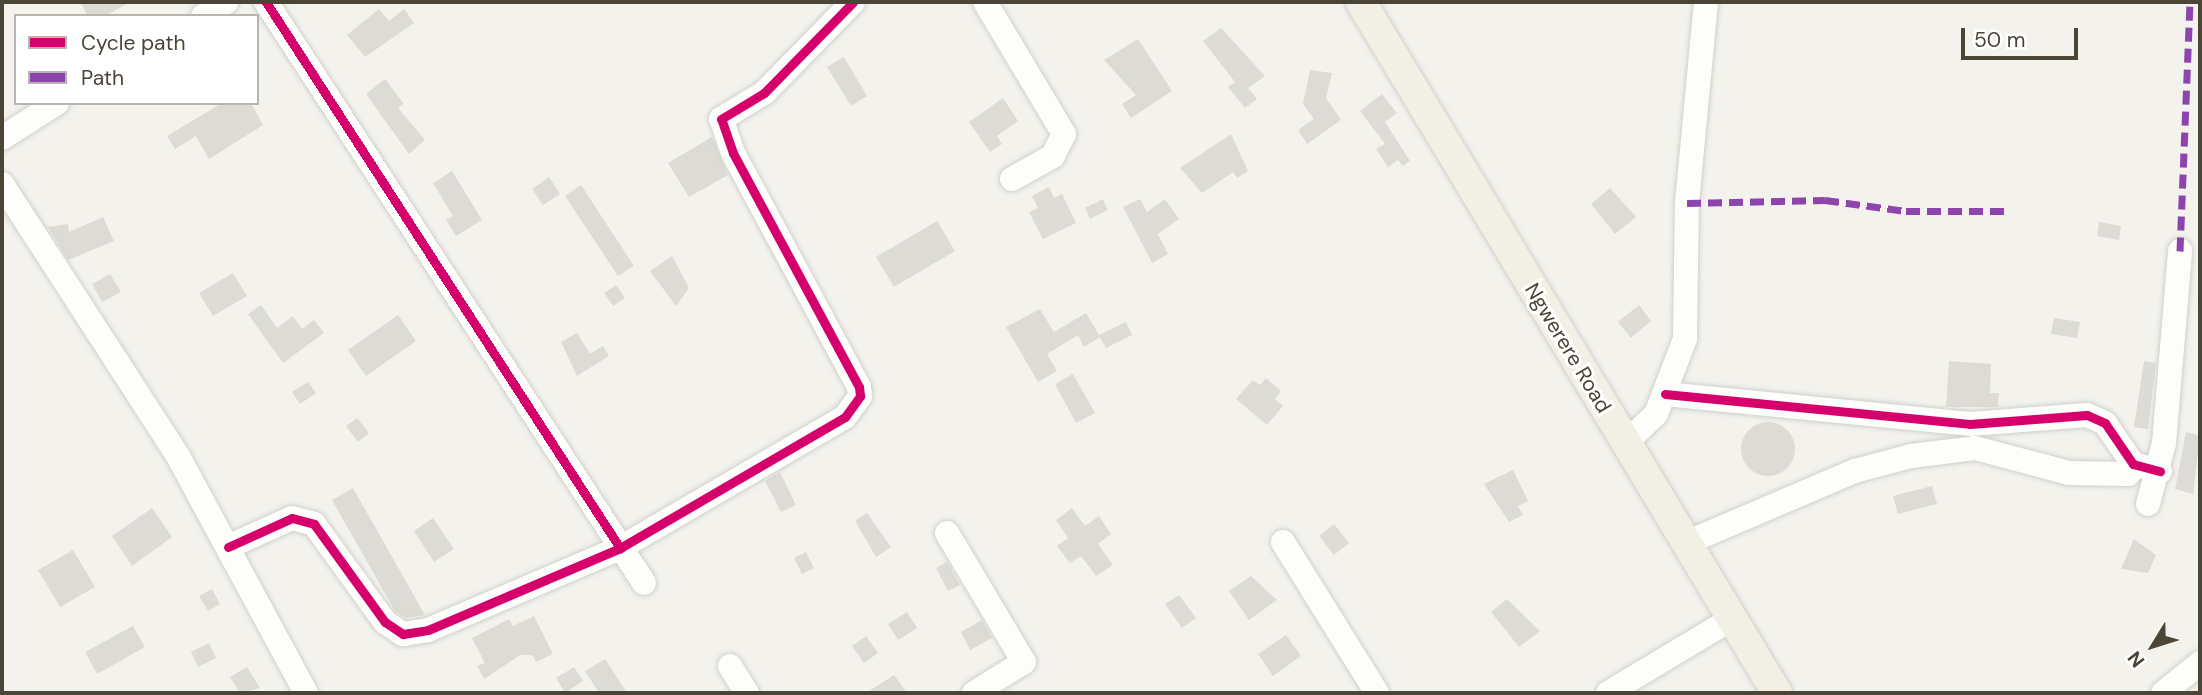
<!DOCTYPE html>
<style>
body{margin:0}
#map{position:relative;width:2202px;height:695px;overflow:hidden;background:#f3f2ed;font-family:"DM Sans",sans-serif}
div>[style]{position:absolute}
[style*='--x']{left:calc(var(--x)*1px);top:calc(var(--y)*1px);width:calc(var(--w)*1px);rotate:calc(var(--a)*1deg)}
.building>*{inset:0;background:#dddbd5}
.round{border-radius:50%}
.roads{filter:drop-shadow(0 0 2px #d1d0ca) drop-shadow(0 0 2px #d1d0ca)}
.minor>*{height:24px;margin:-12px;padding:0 12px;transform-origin:12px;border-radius:12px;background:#fdfdfc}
.major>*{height:30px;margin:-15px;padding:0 15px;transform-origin:15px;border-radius:15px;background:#f2f0e5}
.quiet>*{height:7px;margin-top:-3.5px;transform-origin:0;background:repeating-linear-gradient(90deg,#8e44ad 0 14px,transparent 0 21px)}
.cycleway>*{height:9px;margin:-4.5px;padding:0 4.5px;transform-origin:4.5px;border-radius:4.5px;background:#d6006c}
span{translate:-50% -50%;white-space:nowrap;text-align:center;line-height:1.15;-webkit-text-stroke:6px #fff;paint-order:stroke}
.street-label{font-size:21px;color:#4b4537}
.frame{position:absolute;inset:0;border:4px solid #4b4537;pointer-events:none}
.legend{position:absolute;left:14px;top:14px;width:245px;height:91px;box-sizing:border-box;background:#fff;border:2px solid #b7b5af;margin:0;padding:9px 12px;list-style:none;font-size:21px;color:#4b4537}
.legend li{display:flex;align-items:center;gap:14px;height:35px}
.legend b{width:35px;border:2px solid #b7b5af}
.north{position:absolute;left:2118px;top:611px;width:70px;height:70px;-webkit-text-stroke:5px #fff;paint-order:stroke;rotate:232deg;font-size:19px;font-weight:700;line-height:28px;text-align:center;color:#4b4537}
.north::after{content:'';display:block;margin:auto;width:24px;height:32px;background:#4b4537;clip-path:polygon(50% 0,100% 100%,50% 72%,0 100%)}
.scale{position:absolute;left:1961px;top:28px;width:117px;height:32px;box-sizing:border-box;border:4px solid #4b4537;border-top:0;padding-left:9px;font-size:21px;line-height:24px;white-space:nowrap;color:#4b4537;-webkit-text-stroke:5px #fff;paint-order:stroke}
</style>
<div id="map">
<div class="building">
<i style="clip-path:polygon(80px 2px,130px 2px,105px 16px,88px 16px)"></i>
<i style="clip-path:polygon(379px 9px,389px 21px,404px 9px,414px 23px,365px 57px,347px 35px)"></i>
<i style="clip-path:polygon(1221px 28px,1265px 76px,1248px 88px,1257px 99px,1245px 108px,1228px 87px,1235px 82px,1203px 41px)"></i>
<i style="clip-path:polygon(1138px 39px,1172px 91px,1131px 118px,1122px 104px,1136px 95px,1104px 60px)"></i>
<i style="clip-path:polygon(844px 57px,867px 96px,851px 106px,827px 67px)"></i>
<i style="clip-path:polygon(1310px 70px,1332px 73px,1326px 98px,1341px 120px,1307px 144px,1298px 130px,1314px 119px,1303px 104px)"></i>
<i style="clip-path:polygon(385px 79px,404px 104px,398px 108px,425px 140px,409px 154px,366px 94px)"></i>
<i style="clip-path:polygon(1382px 94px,1397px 113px,1385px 122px,1410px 161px,1403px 166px,1398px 160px,1388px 167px,1376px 149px,1385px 144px,1360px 111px)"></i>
<i style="clip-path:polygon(1003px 98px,1018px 121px,997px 136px,1002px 144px,990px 152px,969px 122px)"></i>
<i style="clip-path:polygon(222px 103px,251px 103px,263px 125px,209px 159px,196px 136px,175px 149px,167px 136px)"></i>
<i style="clip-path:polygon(1231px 134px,1248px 171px,1237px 178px,1233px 172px,1202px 193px,1180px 168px)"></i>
<i style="clip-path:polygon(712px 137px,728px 175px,689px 197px,668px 163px)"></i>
<i style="clip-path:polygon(452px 171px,482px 220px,456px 236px,446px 220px,453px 216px,433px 183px)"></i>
<i style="clip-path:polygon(549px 177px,560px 194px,543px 205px,532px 189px)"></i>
<i style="clip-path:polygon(581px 185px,634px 266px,618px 276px,565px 196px)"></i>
<i style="clip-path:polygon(1049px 187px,1054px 198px,1062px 194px,1076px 223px,1043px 239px,1029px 212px,1038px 208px,1032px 196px)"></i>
<i style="clip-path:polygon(1610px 188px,1636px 217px,1615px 234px,1591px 204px)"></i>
<i style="clip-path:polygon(1103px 199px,1108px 210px,1090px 219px,1085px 208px)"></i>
<i style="clip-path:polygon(1140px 199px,1147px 212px,1165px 199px,1179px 219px,1158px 234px,1168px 254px,1152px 263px,1123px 207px)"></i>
<i style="clip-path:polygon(103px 217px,114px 241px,68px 260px,48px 227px,68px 224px,69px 232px)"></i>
<i style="clip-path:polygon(937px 221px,955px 251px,894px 287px,876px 257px)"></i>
<i style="clip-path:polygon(2099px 222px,2121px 226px,2119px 240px,2097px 236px)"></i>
<i style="clip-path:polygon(672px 256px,689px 288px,676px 306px,650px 271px)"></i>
<i style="clip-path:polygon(233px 273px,247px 296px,213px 316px,199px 293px)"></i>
<i style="clip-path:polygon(110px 274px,121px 292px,102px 302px,92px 284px)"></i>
<i style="clip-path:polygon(616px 285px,625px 298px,613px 306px,604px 293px)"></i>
<i style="clip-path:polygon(261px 305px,277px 328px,293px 316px,302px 329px,314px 320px,324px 333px,283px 363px,248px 314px)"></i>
<i style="clip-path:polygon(1639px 305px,1651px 321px,1631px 338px,1618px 322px)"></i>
<i style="clip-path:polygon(1040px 309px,1054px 332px,1086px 313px,1099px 335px,1126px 322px,1132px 335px,1106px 348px,1100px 337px,1084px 347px,1078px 335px,1047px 354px,1057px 371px,1038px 382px,1006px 327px)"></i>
<i style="clip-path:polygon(398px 315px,416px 341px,366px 376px,348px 350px)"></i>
<i style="clip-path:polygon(2054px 318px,2080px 322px,2077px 338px,2051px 334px)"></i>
<i style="clip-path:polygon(577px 333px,590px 354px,603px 346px,609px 356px,577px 376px,561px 342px)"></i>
<i style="clip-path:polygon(1949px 361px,1991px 364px,1990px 393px,1999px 393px,1998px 407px,1946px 407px)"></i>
<i style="clip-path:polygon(2144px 361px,2156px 363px,2148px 429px,2134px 427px)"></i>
<i style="clip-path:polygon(1073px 374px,1095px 413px,1076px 423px,1055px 384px)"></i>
<i style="clip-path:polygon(1266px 378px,1281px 391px,1275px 399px,1283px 406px,1267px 425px,1236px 399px,1253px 380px,1260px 385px)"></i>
<i style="clip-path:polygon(308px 382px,316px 393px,300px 404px,292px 392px)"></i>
<i style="clip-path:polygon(357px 418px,369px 433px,358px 442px,346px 426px)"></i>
<i class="round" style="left:1741px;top:422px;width:54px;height:54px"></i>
<i style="clip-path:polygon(2186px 432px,2200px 436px,2193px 494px,2175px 489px)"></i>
<i style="clip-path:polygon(1513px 470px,1528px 501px,1518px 506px,1523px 515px,1509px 522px,1484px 484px)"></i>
<i style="clip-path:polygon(780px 472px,796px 505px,781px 512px,765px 481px)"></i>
<i style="clip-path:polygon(1932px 486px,1937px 504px,1898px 514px,1893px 496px)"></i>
<i style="clip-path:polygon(353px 488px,425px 615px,406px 618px,395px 611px,332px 500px)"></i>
<i style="clip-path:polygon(152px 508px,172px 537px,132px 566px,112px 536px)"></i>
<i style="clip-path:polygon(1072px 508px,1085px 526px,1099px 516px,1111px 534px,1098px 544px,1113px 565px,1096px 576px,1081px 556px,1070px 563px,1057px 546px,1068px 538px,1056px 520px)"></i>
<i style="clip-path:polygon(867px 513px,891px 547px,876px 557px,855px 521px)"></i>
<i style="clip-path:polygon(433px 518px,454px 549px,434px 562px,414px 531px)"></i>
<i style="clip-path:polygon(1334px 524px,1349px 543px,1334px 555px,1319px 536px)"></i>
<i style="clip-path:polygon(2134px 539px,2156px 555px,2148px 573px,2121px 569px)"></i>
<i style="clip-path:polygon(73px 550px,95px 587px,60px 607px,38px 570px)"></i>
<i style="clip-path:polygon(806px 552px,814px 568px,802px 574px,794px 558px)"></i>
<i style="clip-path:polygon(947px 562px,960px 585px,948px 591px,936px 568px)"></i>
<i style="clip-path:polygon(1251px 576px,1277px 600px,1249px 620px,1229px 591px)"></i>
<i style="clip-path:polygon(212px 589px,220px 604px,208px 611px,199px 596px)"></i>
<i style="clip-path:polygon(1179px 595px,1196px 618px,1182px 628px,1165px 604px)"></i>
<i style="clip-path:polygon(1507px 599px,1540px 631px,1519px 647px,1491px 612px)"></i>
<i style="clip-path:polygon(907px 612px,917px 628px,898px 640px,888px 624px)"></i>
<i style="clip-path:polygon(534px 616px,553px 654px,536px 662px,532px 655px,520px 655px,484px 679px,477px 666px,485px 663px,472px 638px,509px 619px,513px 626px)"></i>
<i style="clip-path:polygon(982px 620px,992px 638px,970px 650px,961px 632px)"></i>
<i style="clip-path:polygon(133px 626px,145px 647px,97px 674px,85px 652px)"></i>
<i style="clip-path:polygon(1286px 635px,1301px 656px,1273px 676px,1258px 654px)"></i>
<i style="clip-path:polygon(866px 636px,878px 653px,864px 663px,852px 646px)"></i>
<i style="clip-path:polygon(209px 643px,216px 658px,198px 667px,191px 652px)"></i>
<i style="clip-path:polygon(605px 659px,627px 693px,599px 693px,585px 671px)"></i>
<i style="clip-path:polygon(247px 667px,260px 688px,240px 693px,230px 677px)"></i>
<i style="clip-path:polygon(574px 667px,583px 681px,565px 693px,556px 678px)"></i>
<i style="clip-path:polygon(894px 675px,907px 693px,866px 693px)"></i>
</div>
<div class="roads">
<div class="minor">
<i style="--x:266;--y:2;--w:693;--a:56.95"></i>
<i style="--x:985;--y:2;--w:154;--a:59.1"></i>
<i style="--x:1064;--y:134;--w:25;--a:117"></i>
<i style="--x:1053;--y:156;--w:47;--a:150.7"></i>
<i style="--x:203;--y:16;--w:27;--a:-31"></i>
<i style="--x:2;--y:138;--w:65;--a:-32.5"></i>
<i style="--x:2;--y:184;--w:326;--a:57.1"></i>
<i style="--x:179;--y:458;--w:267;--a:61.6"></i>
<i style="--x:1665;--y:394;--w:306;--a:5.6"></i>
<i style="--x:1970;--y:424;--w:117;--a:-4.4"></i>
<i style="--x:2087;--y:415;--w:20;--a:24"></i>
<i style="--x:2105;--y:423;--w:50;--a:55.7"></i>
<i style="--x:2133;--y:464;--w:28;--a:15"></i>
<i style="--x:1624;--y:444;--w:44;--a:-43.2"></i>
<i style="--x:1656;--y:414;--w:80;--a:-68.9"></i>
<i style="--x:1685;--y:339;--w:136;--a:-89.2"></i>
<i style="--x:1687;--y:203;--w:202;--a:-84.6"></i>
<i style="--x:2148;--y:504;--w:63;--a:-75.3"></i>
<i style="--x:2164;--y:443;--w:193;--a:-85.2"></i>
<i style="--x:947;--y:533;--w:150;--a:59.2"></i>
<i style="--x:1024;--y:662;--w:59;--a:148.2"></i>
<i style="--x:1283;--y:542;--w:178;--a:58.1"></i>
<i style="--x:1686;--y:543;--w:184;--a:-23.1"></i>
<i style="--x:1855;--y:471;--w:58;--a:-15"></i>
<i style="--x:1911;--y:456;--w:64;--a:-7.1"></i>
<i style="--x:1975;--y:448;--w:97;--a:14.9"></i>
<i style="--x:2069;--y:473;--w:59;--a:1"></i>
<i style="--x:2128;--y:474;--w:13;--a:-45"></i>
<i style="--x:228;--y:547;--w:70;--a:-24.4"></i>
<i style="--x:292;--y:518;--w:23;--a:15"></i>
<i style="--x:314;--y:524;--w:121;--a:54.1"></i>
<i style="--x:385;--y:622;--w:22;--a:34"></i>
<i style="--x:403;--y:634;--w:25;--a:-9"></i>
<i style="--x:428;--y:630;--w:209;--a:-23.1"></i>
<i style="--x:620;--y:548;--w:260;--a:-30.2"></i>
<i style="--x:845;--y:417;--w:26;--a:-54"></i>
<i style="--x:860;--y:396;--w:9;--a:-96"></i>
<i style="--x:859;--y:387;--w:266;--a:-118.3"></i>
<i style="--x:733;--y:153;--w:36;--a:-109"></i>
<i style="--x:721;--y:119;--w:50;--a:-31.2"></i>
<i style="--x:764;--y:93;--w:127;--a:-45.6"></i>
<i style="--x:730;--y:666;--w:32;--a:58"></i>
<i style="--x:1608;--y:693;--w:142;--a:-30.9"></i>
<i style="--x:2163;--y:693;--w:48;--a:-39"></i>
</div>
<div class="major">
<i style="--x:1361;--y:2;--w:807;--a:58.95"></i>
</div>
</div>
<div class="quiet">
<i style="--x:1687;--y:203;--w:138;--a:-1.2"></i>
<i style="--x:1825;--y:200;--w:82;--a:7.7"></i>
<i style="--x:1906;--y:211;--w:99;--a:0"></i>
<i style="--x:2180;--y:251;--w:249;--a:-87.7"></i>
</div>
<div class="cycleway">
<i style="--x:266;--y:2;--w:651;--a:57.04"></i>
<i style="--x:1665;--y:394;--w:306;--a:5.6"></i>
<i style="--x:1970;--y:424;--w:117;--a:-4.4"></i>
<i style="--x:2087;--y:415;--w:20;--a:24"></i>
<i style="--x:2105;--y:423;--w:50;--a:55.7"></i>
<i style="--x:2133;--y:464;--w:28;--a:15"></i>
<i style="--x:228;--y:547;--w:70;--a:-24.4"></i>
<i style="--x:292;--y:518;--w:23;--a:15"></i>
<i style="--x:314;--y:524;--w:121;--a:54.1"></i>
<i style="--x:385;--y:622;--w:22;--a:34"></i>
<i style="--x:403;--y:634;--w:25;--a:-9"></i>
<i style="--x:428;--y:630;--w:209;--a:-23.1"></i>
<i style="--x:620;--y:548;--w:260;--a:-30.2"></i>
<i style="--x:845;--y:417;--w:26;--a:-54"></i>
<i style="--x:860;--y:396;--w:9;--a:-96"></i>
<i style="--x:859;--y:387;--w:266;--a:-118.3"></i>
<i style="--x:733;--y:153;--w:36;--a:-109"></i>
<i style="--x:721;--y:119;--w:50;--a:-31.2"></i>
<i style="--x:764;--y:93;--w:127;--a:-45.6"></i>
</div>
<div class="street-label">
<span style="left:1568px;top:348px;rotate:59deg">Ngwerere Road</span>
</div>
<div class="frame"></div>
<ul class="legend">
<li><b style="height:9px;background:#d6006c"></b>Cycle path</li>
<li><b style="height:9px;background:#8e44ad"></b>Path</li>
</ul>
<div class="north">N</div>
<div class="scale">50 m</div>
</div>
